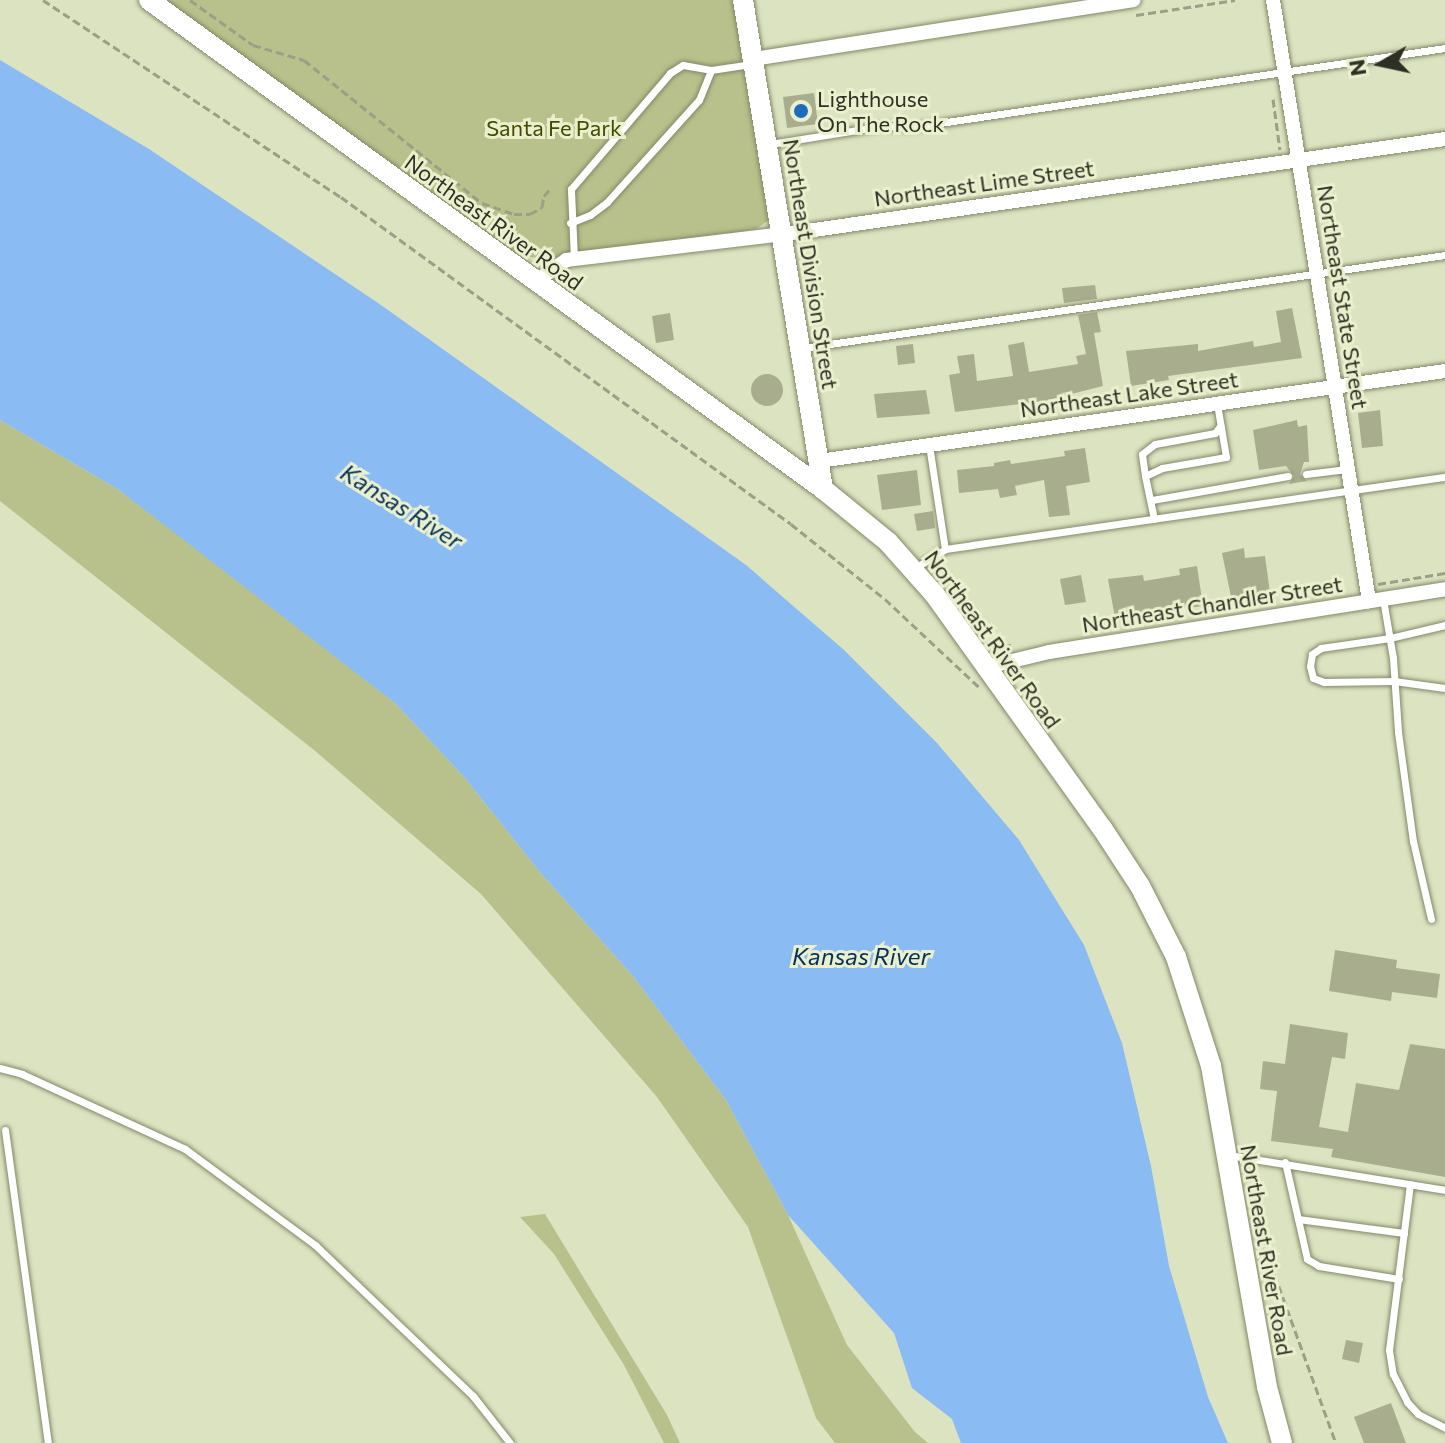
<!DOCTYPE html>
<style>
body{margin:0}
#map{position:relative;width:1445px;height:1443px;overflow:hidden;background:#dce3c1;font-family:Commissioner,sans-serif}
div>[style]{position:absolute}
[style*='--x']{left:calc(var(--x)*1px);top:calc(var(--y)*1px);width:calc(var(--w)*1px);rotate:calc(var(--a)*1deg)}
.green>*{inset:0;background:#b8c18b}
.water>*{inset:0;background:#8bbbf3}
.building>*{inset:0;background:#a8ae8d}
.round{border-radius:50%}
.path>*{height:3px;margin-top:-1.5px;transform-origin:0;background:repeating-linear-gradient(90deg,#9a9f85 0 8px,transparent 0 12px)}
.roads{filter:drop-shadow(0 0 2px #828869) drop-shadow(0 0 2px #828869)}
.lane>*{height:7px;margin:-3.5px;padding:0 3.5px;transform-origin:3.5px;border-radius:3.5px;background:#fff}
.street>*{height:14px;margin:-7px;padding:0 7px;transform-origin:7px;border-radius:7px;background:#fff}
.secondary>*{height:20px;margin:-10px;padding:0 10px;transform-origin:10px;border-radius:10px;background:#fff}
.dots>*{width:22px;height:22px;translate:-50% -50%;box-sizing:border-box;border:4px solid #eaf0ce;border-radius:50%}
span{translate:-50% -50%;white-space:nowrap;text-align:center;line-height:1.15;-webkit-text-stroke:6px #eaf0ce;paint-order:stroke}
.poi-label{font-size:22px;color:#2e3023}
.left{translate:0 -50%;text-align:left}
.park-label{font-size:22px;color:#444b00}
.street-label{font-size:22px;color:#2e3023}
.water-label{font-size:24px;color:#04305b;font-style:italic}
.north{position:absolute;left:1341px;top:24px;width:80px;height:80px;-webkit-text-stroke:6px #eaf0ce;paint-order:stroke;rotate:261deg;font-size:22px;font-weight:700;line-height:32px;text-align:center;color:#2e3023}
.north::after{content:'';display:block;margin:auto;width:28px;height:36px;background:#2e3023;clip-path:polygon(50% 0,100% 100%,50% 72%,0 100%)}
</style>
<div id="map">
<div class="green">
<i style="clip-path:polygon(162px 0,737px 0,769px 220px,756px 229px,595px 253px,545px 259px,508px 254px)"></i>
<i style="clip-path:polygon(0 420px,119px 490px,248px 587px,395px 703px,465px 778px,539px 871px,633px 976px,726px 1100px,788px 1215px,847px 1345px,915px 1432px,928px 1443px,835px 1443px,816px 1418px,748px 1227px,657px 1097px,481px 894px,314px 750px,0 501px)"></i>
<i style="clip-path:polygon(545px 1214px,667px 1415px,680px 1443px,664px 1443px,624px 1365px,554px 1254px,520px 1217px)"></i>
</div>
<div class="water">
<i style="clip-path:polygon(0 60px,149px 149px,381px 305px,746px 565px,844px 650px,937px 743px,1019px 840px,1084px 945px,1122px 1043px,1151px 1166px,1169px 1266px,1208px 1397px,1228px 1443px,961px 1443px,952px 1419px,912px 1388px,894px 1333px,788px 1215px,726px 1100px,633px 976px,539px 871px,465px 778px,395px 703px,119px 490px,0 420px)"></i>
</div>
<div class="building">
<i style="clip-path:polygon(814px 93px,818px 124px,787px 128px,783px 97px)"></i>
<i style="clip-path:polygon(1095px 285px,1097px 299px,1064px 303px,1062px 288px)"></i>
<i style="clip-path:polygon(1292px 308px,1302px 358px,1168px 376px,1169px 380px,1131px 386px,1126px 351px,1198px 344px,1198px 351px,1253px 341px,1254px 347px,1281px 342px,1276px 311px)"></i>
<i style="clip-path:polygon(1097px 312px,1101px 332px,1094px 333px,1103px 386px,1044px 401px,955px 412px,949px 375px,960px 373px,957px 356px,974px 354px,977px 381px,1013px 376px,1008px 345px,1024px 342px,1029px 372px,1078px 364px,1076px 356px,1086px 354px,1078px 315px)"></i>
<i style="clip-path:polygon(670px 313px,674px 340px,656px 343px,652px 316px)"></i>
<i style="clip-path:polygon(913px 344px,915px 363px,898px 365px,896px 346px)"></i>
<i class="round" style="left:751px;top:374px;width:32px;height:32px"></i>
<i style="clip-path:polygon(926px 390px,930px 414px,877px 418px,874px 394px)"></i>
<i style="clip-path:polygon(1380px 410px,1383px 446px,1362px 448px,1358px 413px)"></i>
<i style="clip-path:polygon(1297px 420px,1298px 427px,1307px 425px,1309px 462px,1304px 462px,1300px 474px,1307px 481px,1289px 484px,1294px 476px,1286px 466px,1259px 470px,1253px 430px)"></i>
<i style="clip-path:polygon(1085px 448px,1090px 482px,1066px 486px,1070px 515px,1049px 517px,1044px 480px,1015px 486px,1017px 495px,1000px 498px,998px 489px,959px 493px,957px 470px,994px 466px,994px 463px,1010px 460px,1011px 464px,1065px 456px,1064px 451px)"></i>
<i style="clip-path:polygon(917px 470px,921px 505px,882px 510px,877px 475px)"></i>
<i style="clip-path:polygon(933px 511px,935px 528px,917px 531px,914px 514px)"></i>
<i style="clip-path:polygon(1244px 548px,1245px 558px,1265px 556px,1270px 593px,1231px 597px,1222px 553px)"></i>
<i style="clip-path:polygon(1197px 566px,1203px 606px,1115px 618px,1108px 579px,1143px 575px,1144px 581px,1180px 575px,1179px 569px)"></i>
<i style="clip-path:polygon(1081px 575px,1086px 602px,1065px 605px,1060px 579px)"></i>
<i style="clip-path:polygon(1335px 950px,1397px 960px,1396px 968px,1440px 974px,1437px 998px,1392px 992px,1391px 1001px,1329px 991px)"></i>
<i style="clip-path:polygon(1290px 1024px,1348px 1033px,1345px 1059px,1332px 1057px,1319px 1127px,1348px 1132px,1356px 1083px,1399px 1090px,1410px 1044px,1445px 1049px,1445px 1177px,1331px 1157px,1333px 1149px,1271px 1141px,1277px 1091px,1260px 1089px,1263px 1061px,1285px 1064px)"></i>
<i style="clip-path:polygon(1346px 1340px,1363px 1343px,1359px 1363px,1342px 1359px)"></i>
<i style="clip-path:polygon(1391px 1403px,1406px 1443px,1364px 1443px,1354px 1417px)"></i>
</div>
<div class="path">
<i style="--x:43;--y:0;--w:357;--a:33.5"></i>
<i style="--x:341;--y:197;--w:556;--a:36"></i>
<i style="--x:791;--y:524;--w:120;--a:38.6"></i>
<i style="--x:885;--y:599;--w:130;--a:43.1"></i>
<i style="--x:190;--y:0;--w:77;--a:35.5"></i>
<i style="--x:253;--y:45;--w:53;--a:16.4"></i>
<i style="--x:304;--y:60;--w:228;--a:38.8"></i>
<i style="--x:482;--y:203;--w:34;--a:19"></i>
<i style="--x:514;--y:214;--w:16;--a:0"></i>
<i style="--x:530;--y:214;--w:14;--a:-30"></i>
<i style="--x:542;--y:207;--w:11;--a:-80"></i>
<i style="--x:544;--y:196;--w:11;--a:-49"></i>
<i style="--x:1136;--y:15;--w:100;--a:-8.6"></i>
<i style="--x:1273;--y:99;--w:51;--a:82.2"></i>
<i style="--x:1378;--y:584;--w:68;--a:-9.3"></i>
<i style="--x:991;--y:648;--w:24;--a:-9"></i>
<i style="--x:1258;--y:1229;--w:228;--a:70"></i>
</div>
<div class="roads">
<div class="lane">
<i style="--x:770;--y:144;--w:113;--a:-9.1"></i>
<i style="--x:882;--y:126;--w:31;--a:2"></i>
<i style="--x:913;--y:127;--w:538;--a:-8.45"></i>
<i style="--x:570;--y:223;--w:22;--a:-22"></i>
<i style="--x:590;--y:215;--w:21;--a:-37"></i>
<i style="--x:607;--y:202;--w:137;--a:-48"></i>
<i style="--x:699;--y:100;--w:32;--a:-68"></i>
<i style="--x:574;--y:259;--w:70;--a:-92.5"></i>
<i style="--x:571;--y:189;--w:153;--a:-49.5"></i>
<i style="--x:670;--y:73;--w:15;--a:-32"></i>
<i style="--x:683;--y:65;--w:28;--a:10"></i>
<i style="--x:711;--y:70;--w:40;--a:-8.5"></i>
<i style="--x:802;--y:348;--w:650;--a:-8.23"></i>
<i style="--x:929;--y:445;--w:105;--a:81.3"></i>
<i style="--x:1306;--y:474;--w:41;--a:-7"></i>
<i style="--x:1145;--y:476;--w:22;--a:-98"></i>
<i style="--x:1142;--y:454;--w:16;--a:-38"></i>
<i style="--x:1155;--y:444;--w:61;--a:-10.4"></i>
<i style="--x:1215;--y:433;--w:9;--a:-54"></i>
<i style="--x:1152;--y:500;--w:138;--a:-10"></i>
<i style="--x:1154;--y:519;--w:44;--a:-101.8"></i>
<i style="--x:1145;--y:476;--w:19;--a:-25"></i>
<i style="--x:1162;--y:468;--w:65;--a:-9.8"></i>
<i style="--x:1226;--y:457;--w:54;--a:-99.6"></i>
<i style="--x:915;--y:568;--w:36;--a:-32"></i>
<i style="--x:945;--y:549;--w:27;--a:-8"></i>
<i style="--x:972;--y:545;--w:478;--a:-8.2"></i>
<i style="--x:1383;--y:599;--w:60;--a:80.4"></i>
<i style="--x:1393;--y:658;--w:74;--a:86.1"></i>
<i style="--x:1398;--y:732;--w:110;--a:82.2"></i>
<i style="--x:1413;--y:841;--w:80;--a:77"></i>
<i style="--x:1445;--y:625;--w:57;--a:166.7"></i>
<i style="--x:1390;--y:638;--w:70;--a:171.8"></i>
<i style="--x:1321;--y:648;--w:11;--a:146"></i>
<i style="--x:1312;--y:654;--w:12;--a:99"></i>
<i style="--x:1310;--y:666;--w:12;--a:76"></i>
<i style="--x:1313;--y:678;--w:12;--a:20"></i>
<i style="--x:1324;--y:682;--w:70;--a:-0.8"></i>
<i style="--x:1394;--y:681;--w:51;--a:7.8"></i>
<i style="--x:0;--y:1068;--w:23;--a:15"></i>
<i style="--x:22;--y:1074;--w:179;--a:24.7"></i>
<i style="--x:185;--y:1149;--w:162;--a:36.4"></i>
<i style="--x:315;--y:1245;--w:219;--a:43.7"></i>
<i style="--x:473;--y:1396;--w:60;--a:51.8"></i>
<i style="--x:5;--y:1130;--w:316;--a:82.2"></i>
<i style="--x:1229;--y:1155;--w:219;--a:9.2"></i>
<i style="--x:1285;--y:1162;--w:99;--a:77.2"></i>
<i style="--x:1307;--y:1259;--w:14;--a:30"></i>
<i style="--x:1319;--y:1266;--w:81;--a:9.2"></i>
<i style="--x:1410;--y:1184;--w:167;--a:97.2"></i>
<i style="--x:1389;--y:1350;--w:24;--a:81"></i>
<i style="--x:1393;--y:1374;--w:31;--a:63"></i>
<i style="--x:1407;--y:1402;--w:16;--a:47"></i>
<i style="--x:1418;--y:1414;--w:30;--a:27"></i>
<i style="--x:1298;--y:1219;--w:107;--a:7.5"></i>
</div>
<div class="street">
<i style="--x:1273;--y:0;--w:609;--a:80.92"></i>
<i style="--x:753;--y:59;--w:385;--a:-8.8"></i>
<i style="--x:535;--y:282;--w:38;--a:-35"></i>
<i style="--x:566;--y:260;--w:236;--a:-6.8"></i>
<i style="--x:800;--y:232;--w:652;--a:-8.2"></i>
<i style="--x:819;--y:461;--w:632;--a:-8.18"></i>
<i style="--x:987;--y:667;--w:64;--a:-13.6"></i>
<i style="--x:1049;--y:652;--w:401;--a:-9"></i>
</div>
<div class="secondary">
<i style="--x:149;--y:0;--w:833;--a:35.96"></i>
<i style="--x:823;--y:489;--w:84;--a:39.2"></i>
<i style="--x:888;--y:542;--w:71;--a:48.4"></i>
<i style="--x:935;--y:595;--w:287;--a:54.4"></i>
<i style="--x:1102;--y:828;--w:69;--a:56.8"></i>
<i style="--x:1140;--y:886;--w:80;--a:63.1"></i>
<i style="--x:1176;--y:957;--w:114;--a:72.2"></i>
<i style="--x:1211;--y:1066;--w:326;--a:80.1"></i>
<i style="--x:1267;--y:1387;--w:58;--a:75"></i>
<i style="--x:743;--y:0;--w:496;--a:80.7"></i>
</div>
</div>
<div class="dots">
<i style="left:801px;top:111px;background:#1d6bba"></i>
</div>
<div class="poi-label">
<span class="left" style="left:817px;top:111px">Lighthouse<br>On The Rock</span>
</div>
<div class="park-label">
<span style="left:554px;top:128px">Santa Fe Park</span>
</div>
<div class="street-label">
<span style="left:984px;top:183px;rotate:-8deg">Northeast Lime Street</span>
<span style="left:494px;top:222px;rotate:36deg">Northeast River Road</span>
<span style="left:811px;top:264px;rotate:81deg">Northeast Division Street</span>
<span style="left:1343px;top:297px;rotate:81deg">Northeast State Street</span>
<span style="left:1129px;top:394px;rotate:-8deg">Northeast Lake Street</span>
<span style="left:1212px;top:604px;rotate:-9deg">Northeast Chandler Street</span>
<span style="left:993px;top:639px;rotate:54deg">Northeast River Road</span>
<span style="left:1267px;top:1250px;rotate:80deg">Northeast River Road</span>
</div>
<div class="water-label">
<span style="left:402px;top:506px;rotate:32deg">Kansas River</span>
<span style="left:861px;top:956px">Kansas River</span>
</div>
<div class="north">N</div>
</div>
